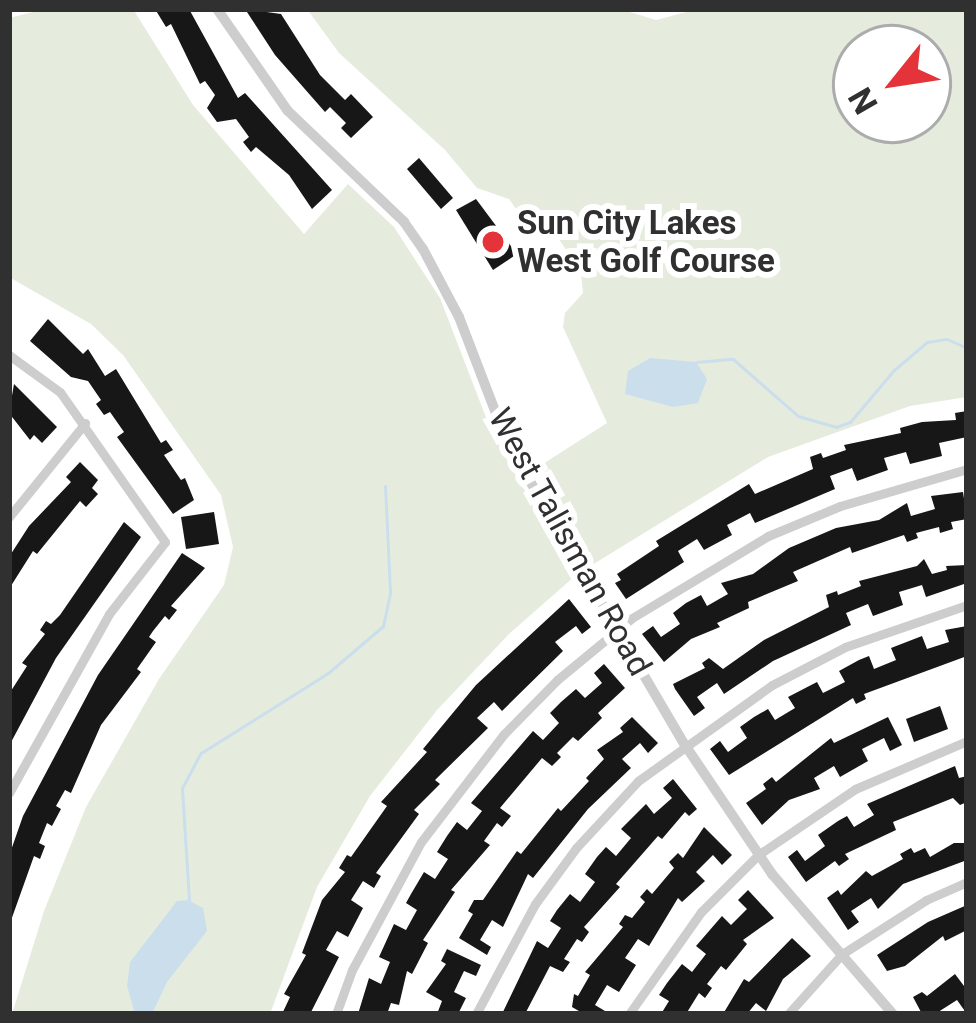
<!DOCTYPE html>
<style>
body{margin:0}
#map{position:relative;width:976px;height:1023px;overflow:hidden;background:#fff;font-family:Roboto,sans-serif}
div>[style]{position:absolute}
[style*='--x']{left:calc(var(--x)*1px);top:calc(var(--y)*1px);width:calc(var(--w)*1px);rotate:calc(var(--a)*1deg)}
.green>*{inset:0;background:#e5ecde}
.water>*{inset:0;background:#cadeec}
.stream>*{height:3px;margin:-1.5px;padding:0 1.5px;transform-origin:1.5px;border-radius:1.5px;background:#cadeec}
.building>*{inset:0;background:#171717}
.minor>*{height:9px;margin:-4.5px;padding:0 4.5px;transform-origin:4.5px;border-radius:4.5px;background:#cdcdcd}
.tertiary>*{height:10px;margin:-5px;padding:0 5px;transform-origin:5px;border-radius:5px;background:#cdcdcd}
.dots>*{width:33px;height:33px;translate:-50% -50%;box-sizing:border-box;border:6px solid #fff;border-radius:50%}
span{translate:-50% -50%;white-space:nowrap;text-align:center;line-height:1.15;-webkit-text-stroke:12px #fff;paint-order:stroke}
.poi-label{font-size:33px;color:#303030;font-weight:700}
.left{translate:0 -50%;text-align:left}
.street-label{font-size:33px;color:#303030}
.frame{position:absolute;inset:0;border:12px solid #303030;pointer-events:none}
.north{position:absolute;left:832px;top:24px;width:120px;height:120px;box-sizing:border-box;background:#fff;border:3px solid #acacac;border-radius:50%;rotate:240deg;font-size:33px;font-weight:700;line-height:48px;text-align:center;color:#303030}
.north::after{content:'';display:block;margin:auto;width:42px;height:54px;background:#e4343a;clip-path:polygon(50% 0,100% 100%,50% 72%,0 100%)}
</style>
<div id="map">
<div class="green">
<i style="clip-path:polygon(45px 9px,133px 9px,193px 105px,304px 234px,348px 184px,394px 227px,440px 298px,492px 433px,574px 577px,510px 633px,437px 710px,370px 796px,317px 887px,270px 1014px,12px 1014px,44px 911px,86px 807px,159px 679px,224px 585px,233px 547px,221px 495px,123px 355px,91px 324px,9px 277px,9px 18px)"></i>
<i style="clip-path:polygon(evenodd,307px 9px,620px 9px,656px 20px,698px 9px,967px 9px,967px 397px,910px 406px,768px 457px,592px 565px,535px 469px,607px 423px,563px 327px,565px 313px,583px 293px,581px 272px,554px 232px,529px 227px,509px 199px,477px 188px,445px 150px,339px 53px,307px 9px,856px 48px,928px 48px,928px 120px,856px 120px,856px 48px)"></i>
</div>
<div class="water">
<i style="clip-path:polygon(650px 358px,696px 362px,707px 379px,698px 403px,673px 407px,625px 394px,628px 371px)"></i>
<i style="clip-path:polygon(188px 900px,203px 908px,207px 931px,167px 982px,152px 1014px,135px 1014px,127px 986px,130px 962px,177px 901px)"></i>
</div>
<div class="stream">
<i style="--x:696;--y:362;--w:37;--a:-5"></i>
<i style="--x:733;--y:359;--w:86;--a:41.2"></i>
<i style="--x:798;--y:416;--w:40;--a:16"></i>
<i style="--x:836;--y:427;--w:15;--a:-20"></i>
<i style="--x:850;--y:422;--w:68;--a:-49.8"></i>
<i style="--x:894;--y:370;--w:43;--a:-40.3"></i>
<i style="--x:927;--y:342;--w:20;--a:-9"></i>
<i style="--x:947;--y:339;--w:22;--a:24"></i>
<i style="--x:189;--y:900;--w:112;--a:-93.6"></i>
<i style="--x:182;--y:788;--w:40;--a:-62"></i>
<i style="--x:201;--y:753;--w:150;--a:-32.2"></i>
<i style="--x:328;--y:673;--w:72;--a:-40.5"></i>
<i style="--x:383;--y:626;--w:35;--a:-78"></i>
<i style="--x:390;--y:592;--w:106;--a:-92.7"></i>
</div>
<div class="building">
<i style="clip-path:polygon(155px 9px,189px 9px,238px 98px,245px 93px,332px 190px,312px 209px,289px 175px,256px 147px,251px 152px,243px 142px,249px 137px,236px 119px,217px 122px,207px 108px,215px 95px,205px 81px,200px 84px,171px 24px,166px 27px)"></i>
<i style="clip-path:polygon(245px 9px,281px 14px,320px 75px,345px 100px,351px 94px,373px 117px,351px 138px,341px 128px,346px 123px,330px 107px,325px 112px,275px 55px)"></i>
<i style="clip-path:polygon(419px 158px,453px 198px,441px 209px,407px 169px)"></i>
<i style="clip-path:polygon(476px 199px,517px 254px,493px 270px,456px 210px)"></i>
<i style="clip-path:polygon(48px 319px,83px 354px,88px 349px,105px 376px,116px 369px,161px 443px,166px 440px,173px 450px,164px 455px,181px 480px,185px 478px,194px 500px,173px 514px,117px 437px,124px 432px,110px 412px,104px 415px,96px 404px,101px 400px,88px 381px,71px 377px,30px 341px)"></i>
<i style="clip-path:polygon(14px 384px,57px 427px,42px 443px,34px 435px,30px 440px,9px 413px)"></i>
<i style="clip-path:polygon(967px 411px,967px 437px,939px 443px,942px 456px,910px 464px,906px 452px,884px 458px,888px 470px,857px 481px,852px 468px,830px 476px,835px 489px,755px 523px,750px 513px,727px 525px,732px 535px,704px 550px,697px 539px,678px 551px,684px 562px,626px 599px,615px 583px,621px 580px,617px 574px,659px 546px,656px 541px,749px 484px,755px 494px,813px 469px,810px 457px,821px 453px,823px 458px,846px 450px,844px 445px,901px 433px,900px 428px,922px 422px,956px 420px,955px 413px)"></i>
<i style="clip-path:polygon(80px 462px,98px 480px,92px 488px,98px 494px,86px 507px,80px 501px,37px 554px,33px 551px,9px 589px,9px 557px,29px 526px,71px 482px,66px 477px)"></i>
<i style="clip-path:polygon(963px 492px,967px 519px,951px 522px,953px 529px,940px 533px,939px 527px,916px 533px,918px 538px,907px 542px,904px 535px,852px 553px,850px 547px,793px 572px,798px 581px,748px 602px,749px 608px,717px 623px,720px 627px,691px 639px,664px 662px,642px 634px,653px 626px,661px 637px,680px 624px,673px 613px,686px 603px,701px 595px,707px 606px,728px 594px,721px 583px,753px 574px,789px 548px,836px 528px,879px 520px,907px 503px,911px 516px,935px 509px,931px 496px)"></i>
<i style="clip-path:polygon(214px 512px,219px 544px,186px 549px,181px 517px)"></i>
<i style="clip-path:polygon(124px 522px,141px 537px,56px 658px,9px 746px,9px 694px,27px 666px,22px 663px,45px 634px,40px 630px,46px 621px,51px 624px,60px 615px)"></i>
<i style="clip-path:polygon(182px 553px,205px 568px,171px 606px,177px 610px,169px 620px,165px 616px,153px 631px,149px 637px,156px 642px,137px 669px,141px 672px,101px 725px,71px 793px,65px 790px,56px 806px,61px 809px,52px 826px,47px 823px,39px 843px,45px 846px,40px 859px,34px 856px,9px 926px,9px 856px,23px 816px,98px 675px)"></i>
<i style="clip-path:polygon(924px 559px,932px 574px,947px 570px,946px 566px,967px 565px,967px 583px,926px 597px,922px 585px,899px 592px,903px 605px,873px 616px,868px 604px,846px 613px,851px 625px,773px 661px,724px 694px,717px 683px,697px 697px,705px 708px,694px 716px,675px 689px,673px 684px,705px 668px,702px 663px,709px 658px,723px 669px,764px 640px,829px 607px,826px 595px,837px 591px,838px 595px,861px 586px,859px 581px,917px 566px)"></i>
<i style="clip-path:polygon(569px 599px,591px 627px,582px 634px,576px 626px,555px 642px,563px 651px,502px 711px,494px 702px,477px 718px,488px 728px,435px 780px,440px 784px,414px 810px,419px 814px,376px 873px,381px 876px,374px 888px,363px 881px,351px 900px,363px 908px,348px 937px,337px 931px,326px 950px,339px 957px,310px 1014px,282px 1014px,290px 997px,284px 994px,306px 955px,302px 953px,322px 900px,345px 872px,339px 868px,347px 855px,351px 857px,387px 806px,381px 802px,427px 752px,423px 749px,476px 685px)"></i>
<i style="clip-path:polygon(967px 626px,967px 656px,864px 694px,866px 699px,856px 704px,853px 698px,729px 775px,710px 749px,720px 741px,728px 752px,747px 738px,740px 727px,754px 717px,768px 709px,775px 720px,795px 708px,788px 697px,817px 682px,823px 693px,845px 682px,839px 671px,859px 660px,869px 656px,874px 669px,896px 660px,891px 648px,922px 636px,927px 649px,949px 642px,945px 630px)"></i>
<i style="clip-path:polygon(604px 664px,625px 688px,598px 713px,602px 718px,578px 741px,573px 737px,557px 753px,561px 757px,552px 766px,542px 758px,500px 808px,511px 816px,502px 827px,497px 823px,484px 841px,490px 845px,451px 890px,455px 892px,423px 940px,428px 943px,412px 974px,407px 971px,399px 1005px,391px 1003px,387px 1014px,358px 1014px,369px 978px,381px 984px,390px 962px,379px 957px,394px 924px,406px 930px,417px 910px,406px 903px,411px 894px,424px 872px,435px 879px,448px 859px,437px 852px,447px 836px,457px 822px,467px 830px,482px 811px,471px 803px,533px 731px,543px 740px,559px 723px,550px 713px,561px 702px,576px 689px,585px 698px,602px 683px,594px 673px)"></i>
<i style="clip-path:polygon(940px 706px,948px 729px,914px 742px,906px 719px)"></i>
<i style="clip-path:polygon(632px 717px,658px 743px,648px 753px,640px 743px,622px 759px,631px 768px,588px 809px,533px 878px,528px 874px,503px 927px,492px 920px,480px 940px,491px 947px,487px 955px,459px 938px,473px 914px,468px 911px,474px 900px,483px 900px,517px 851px,521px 854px,558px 808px,561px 811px,589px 781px,586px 778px,604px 759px,597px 750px,623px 732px,620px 728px)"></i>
<i style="clip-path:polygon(888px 717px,902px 745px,890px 751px,884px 738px,862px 749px,868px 761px,840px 777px,834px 766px,814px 778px,820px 789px,789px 800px,762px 825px,746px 803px,766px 789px,763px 784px,772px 777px,776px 782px,831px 738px,834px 743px)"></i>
<i style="clip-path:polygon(955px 766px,959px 778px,967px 776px,967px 802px,960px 805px,953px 798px,893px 822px,896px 830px,845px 854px,849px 859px,839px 866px,835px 861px,806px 882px,788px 857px,797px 850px,805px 861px,825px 846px,818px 835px,838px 821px,847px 816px,854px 827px,874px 815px,867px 804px)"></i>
<i style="clip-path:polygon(673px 779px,697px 809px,689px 816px,685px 812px,662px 839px,658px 836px,616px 884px,620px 887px,584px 927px,589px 932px,582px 942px,577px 939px,564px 959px,570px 962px,563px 972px,550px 966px,525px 1014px,502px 1014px,537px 941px,548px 948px,561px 928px,550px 921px,557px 910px,570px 894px,580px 902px,595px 882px,585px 874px,597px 857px,606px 847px,616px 856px,631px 838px,621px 829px,646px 804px,654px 814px,672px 798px,663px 788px)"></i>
<i style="clip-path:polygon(704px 827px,732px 855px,722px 865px,713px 855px,696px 872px,705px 881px,682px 902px,678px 898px,649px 946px,638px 939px,625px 958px,636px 965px,619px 992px,607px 985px,595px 1005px,610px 1014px,584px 1014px,572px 1007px,574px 994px,578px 996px,590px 975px,585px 972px,623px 927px,619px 924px,625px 915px,632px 918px,645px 902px,640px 897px,647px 889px,652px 894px,674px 868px,669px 862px,678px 853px,683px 858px)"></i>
<i style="clip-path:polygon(954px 843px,967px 843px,967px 860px,903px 884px,878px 909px,871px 898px,851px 911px,859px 922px,848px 930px,827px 898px,838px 890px,841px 895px,866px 871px,872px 876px,903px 859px,900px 854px,911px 848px,914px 853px,925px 848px,930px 857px)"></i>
<i style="clip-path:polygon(748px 890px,774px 918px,743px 940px,747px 944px,726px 970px,721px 966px,707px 984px,712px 988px,705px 998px,699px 993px,686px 1014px,661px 1014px,669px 1001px,659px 995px,667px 983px,682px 964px,692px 972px,706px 954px,696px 946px,722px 916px,731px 925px,747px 909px,738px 900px)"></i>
<i style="clip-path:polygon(967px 905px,967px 930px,945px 941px,943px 936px,905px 966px,887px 971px,877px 955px,928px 922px)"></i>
<i style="clip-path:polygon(792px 938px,811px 956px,783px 979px,766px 1011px,756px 1003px,747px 1014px,723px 1014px,744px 979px,749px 982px)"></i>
<i style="clip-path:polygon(447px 949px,481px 965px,476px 976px,464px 971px,454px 992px,466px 998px,458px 1014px,437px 1014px,442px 1001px,426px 992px,446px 964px,441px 961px)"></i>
<i style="clip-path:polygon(955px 974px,967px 990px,967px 1014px,957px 1000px,935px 1014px,922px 1014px,913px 997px,922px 992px,927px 996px)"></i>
</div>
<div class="minor">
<i style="--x:9;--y:355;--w:63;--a:36"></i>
<i style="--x:60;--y:392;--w:183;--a:55"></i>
<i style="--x:165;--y:542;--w:91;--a:127.9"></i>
<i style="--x:109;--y:614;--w:205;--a:119.2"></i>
<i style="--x:9;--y:517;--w:121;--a:-51"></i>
<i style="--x:336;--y:1014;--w:47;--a:-70"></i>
<i style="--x:352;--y:970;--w:145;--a:-61.7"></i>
<i style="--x:421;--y:842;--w:135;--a:-52.5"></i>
<i style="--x:503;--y:735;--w:77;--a:-45.5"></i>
<i style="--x:557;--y:680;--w:97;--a:-39.6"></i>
<i style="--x:632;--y:618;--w:159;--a:-31.1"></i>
<i style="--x:768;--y:536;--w:78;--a:-22.6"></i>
<i style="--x:840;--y:506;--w:132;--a:-16.2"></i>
<i style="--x:476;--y:1014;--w:125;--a:-61.8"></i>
<i style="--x:535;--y:904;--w:69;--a:-53.8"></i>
<i style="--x:576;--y:848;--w:91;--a:-47.2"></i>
<i style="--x:638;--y:781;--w:165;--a:-35.6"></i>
<i style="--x:772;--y:685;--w:82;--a:-27.5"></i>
<i style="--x:845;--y:647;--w:129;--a:-19"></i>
<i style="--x:629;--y:1014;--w:125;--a:-54.8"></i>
<i style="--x:701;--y:912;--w:81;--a:-45"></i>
<i style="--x:758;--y:855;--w:117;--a:-34.2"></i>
<i style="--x:855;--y:789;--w:122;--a:-23.2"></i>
<i style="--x:788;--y:1014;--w:81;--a:-48"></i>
<i style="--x:842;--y:954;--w:100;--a:-32.7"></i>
<i style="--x:926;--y:900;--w:45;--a:-23.7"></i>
</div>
<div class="tertiary">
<i style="--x:217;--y:9;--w:124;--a:55.2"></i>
<i style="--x:288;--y:111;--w:161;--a:43.7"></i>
<i style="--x:404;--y:222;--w:33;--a:55"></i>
<i style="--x:423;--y:249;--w:77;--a:62.1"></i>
<i style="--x:459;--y:317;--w:134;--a:69"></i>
<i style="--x:507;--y:442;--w:351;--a:59.6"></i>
<i style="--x:685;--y:745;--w:156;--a:56"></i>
<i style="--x:772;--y:874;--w:185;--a:49.2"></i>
</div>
<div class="dots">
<i style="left:493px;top:242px;background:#e4343a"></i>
</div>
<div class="poi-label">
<span class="left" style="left:517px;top:242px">Sun City Lakes<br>West Golf Course</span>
</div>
<div class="street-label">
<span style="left:570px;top:542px;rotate:61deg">West Talisman Road</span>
</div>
<div class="frame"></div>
<div class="north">N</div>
</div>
